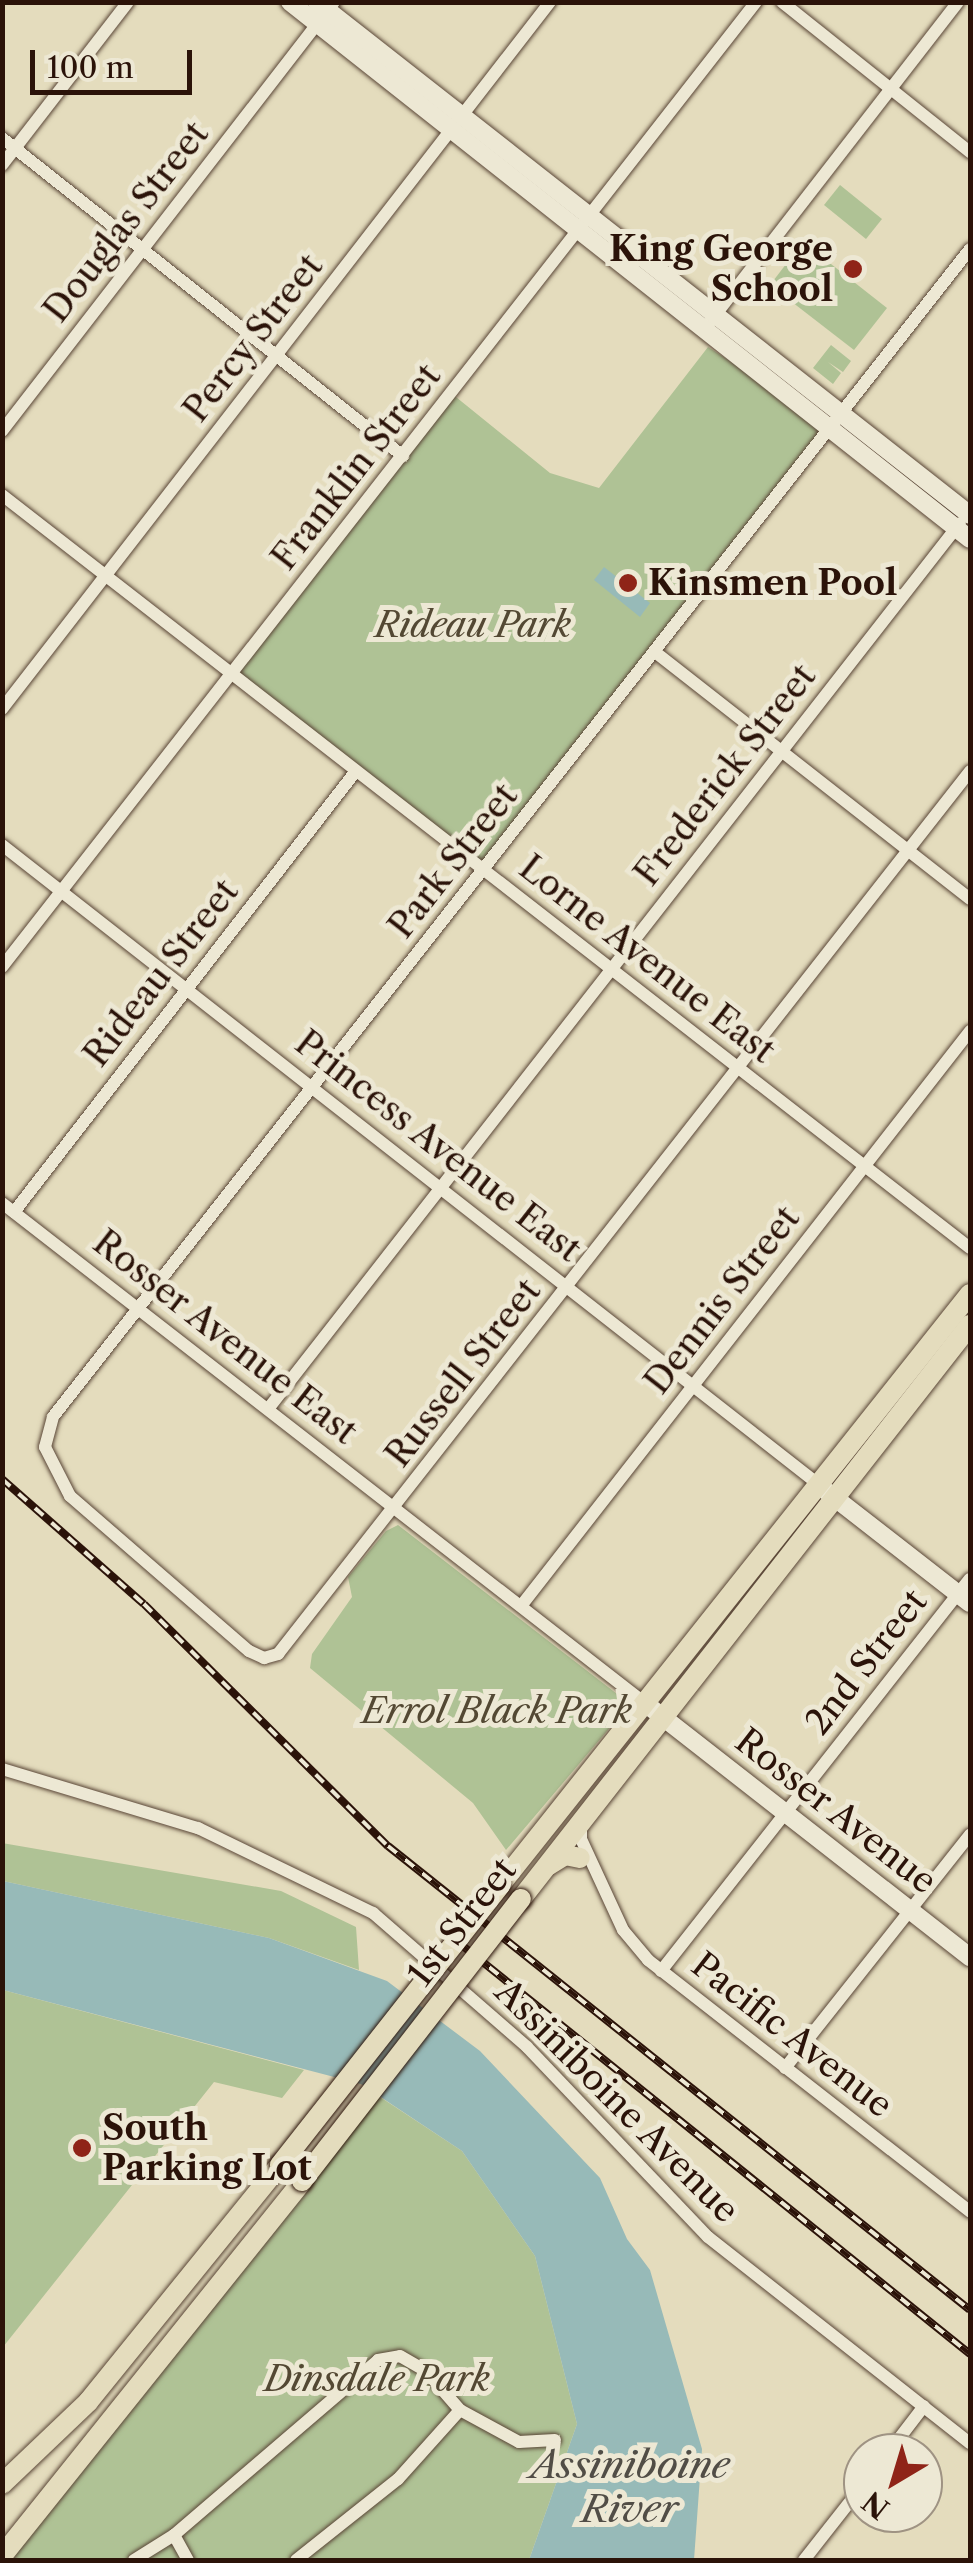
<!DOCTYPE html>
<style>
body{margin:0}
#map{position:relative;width:973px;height:2563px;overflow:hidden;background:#e4dcbd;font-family:"Libre Caslon Text",serif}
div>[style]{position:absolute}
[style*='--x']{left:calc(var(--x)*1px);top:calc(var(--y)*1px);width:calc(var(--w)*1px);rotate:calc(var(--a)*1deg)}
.green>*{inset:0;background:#afc295}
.water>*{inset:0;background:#97bab8}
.roads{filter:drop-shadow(0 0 2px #594536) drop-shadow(0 0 2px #594536)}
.street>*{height:12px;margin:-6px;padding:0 6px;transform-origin:6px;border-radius:6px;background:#ede8d4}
.secondary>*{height:18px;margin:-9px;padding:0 9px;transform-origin:9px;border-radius:9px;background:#ede8d4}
.primary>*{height:20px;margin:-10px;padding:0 10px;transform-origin:10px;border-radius:10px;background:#e4dcbd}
.rail>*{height:8px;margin-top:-4px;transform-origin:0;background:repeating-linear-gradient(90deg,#ede8d4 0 11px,#2b1309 0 22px);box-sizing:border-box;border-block:2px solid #2b1309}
.bridges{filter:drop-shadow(0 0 2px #2b1309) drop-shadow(0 0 2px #2b1309)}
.primary-bridge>*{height:20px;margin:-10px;padding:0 10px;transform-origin:10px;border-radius:10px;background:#e4dcbd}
.dots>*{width:28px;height:28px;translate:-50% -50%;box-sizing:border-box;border:5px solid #ede8d4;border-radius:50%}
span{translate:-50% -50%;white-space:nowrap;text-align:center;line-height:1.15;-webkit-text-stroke:10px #ede8d4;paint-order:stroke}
.street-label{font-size:35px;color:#2b1309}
.poi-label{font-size:35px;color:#2b1309;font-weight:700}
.right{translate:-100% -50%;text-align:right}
.left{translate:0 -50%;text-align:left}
.park-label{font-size:35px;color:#534833;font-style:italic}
.water-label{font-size:38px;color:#514d46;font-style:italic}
.frame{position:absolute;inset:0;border:5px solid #2b1309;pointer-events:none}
.north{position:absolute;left:843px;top:2433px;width:100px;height:100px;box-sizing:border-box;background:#ede8d4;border:2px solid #9f9383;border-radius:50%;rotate:218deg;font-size:28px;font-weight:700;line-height:40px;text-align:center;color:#2b1309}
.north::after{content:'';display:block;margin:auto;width:35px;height:45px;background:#8f2418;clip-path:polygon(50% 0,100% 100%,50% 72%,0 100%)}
.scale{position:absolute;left:30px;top:50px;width:162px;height:45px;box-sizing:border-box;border:5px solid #2b1309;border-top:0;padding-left:12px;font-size:30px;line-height:35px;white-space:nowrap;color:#2b1309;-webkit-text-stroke:8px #ede8d4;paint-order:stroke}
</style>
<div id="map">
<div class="green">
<i style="clip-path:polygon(840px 185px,882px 219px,866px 239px,824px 205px)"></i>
<i style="clip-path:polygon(803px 242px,887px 308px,854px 350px,770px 285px)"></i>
<i style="clip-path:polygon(831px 345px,851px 361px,843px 372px,828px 362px,841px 373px,833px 384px,813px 368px)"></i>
<i style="clip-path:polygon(708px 347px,831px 426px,483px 870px,232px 674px,451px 393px,550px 473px,599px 488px)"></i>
<i style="clip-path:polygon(398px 1525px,630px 1704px,506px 1850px,473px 1803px,310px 1668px,312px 1654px,352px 1597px,348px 1577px,386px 1531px)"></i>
<i style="clip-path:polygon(2px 1843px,281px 1891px,356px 1927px,359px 1970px,269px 1938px,3px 1881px)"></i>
<i style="clip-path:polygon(3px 1990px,304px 2070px,282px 2098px,214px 2082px,3px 2347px)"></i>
<i style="clip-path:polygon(374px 2093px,462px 2151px,535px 2256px,577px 2424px,529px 2560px,5px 2560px)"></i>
</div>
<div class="water">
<i style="clip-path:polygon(604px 567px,650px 603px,640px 617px,594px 580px)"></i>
<i style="clip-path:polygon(3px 1881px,269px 1938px,387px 1981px,480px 2051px,600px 2178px,627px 2239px,650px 2270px,702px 2449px,694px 2560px,529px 2560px,577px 2424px,535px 2256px,462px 2151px,361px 2084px,3px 1990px)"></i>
</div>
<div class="roads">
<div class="street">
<i style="--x:782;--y:2;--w:241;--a:38.6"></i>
<i style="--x:2;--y:138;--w:512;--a:38.42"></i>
<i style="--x:2;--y:165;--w:206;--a:-52.3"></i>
<i style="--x:970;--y:249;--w:1485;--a:128.14"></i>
<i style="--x:53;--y:1417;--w:31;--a:105"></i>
<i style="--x:45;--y:1447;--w:55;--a:63"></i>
<i style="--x:70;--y:1496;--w:237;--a:40.9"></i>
<i style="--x:249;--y:1651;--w:17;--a:25"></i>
<i style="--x:264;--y:1658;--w:15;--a:-16"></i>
<i style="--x:278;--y:1654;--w:1122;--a:-51.91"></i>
<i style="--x:706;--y:327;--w:411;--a:-52.2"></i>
<i style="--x:2;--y:431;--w:542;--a:-52.26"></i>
<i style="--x:2;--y:495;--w:1226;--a:37.88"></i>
<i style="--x:655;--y:652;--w:400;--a:38.1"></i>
<i style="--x:2;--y:709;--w:895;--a:-52.22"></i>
<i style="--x:2;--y:845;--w:1036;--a:38.06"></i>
<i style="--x:2;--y:967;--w:1225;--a:-52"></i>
<i style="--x:2;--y:1203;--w:816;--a:37.88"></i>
<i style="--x:14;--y:1212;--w:558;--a:-52.21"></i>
<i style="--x:268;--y:1409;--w:1124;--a:-52.01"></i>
<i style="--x:521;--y:1606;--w:730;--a:-52.01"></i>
<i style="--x:2;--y:1769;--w:205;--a:16.8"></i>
<i style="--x:198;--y:1828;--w:195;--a:25.9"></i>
<i style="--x:373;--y:1913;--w:204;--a:41"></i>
<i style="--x:527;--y:2047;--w:262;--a:46.4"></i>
<i style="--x:708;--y:2237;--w:333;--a:38.2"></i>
<i style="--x:581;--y:1826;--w:13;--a:90"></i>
<i style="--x:581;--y:1839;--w:100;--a:65.2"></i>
<i style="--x:623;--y:1930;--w:39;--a:50"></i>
<i style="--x:648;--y:1960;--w:409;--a:38"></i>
<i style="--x:661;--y:1971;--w:499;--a:-51.8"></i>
<i style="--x:785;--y:2068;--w:298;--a:-51.6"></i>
<i style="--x:460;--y:2410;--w:67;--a:28.5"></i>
<i style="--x:519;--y:2442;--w:36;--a:-3"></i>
<i style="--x:888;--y:2453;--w:59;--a:-52.5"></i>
<i style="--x:174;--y:2535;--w:29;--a:61"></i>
<i style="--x:134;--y:2560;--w:47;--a:-32"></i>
<i style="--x:174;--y:2535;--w:269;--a:-40.6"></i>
<i style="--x:378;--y:2360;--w:22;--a:-10"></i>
<i style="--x:400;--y:2356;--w:30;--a:30"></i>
<i style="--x:426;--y:2371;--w:52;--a:48.9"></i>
<i style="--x:460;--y:2410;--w:93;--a:131.9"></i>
<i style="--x:398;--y:2479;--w:130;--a:141.5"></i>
<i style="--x:804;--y:2560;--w:95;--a:-51.8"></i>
</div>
<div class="secondary">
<i style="--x:290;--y:2;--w:866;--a:38.3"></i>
<i style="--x:317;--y:2;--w:830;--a:38.15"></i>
<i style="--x:826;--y:1491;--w:182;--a:37.9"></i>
<i style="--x:646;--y:1704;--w:411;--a:38"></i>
</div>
<div class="primary">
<i style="--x:549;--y:1865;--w:19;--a:-32"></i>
<i style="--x:565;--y:1855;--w:15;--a:11"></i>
<i style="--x:500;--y:1885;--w:755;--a:-51.51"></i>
<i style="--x:521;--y:1899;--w:729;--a:-51.97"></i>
<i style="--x:2;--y:2484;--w:119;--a:-43.6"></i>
<i style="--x:88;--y:2402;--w:305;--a:-51"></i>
<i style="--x:2;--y:2556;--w:480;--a:-51.3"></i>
</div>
</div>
<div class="rail">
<i style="--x:2;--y:1479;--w:189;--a:41.4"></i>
<i style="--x:144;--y:1604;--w:344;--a:44.8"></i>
<i style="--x:388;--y:1846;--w:744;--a:38.56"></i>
<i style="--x:438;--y:1926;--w:683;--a:38.82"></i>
</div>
<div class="bridges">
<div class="primary-bridge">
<i style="--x:280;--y:2165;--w:356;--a:-51.8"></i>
<i style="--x:302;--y:2181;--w:357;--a:-52.2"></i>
</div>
</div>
<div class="dots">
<i style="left:853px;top:269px;background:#8f2418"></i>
<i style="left:628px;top:583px;background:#8f2418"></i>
<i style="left:82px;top:2148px;background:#8f2418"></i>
</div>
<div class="street-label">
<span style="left:126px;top:222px;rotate:-52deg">Douglas Street</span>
<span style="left:253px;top:338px;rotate:-52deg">Percy Street</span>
<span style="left:356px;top:467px;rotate:-52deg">Franklin Street</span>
<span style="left:725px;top:775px;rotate:-52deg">Frederick Street</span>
<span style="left:453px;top:861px;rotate:-52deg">Park Street</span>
<span style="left:647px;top:959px;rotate:38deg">Lorne Avenue East</span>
<span style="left:161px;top:973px;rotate:-52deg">Rideau Street</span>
<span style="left:438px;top:1146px;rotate:38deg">Princess Avenue East</span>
<span style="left:722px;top:1300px;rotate:-52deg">Dennis Street</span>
<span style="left:225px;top:1337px;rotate:38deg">Rosser Avenue East</span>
<span style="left:463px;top:1373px;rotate:-52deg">Russell Street</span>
<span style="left:866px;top:1662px;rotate:-52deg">2nd Street</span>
<span style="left:836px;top:1811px;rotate:38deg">Rosser Avenue</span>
<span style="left:462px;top:1922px;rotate:-52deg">1st Street</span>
<span style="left:792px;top:2035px;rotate:38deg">Pacific Avenue</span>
<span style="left:617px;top:2101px;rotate:45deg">Assiniboine Avenue</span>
</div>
<div class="poi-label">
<span class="right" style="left:833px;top:269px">King George<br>School</span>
<span class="left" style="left:648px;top:583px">Kinsmen Pool</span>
<span class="left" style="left:102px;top:2148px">South<br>Parking Lot</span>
</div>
<div class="park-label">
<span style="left:473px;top:625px">Rideau Park</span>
<span style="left:497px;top:1711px">Errol Black Park</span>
<span style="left:377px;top:2379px">Dinsdale Park</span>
</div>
<div class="water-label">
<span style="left:630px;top:2487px">Assiniboine<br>River</span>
</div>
<div class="frame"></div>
<div class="north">N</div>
<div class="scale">100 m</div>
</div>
